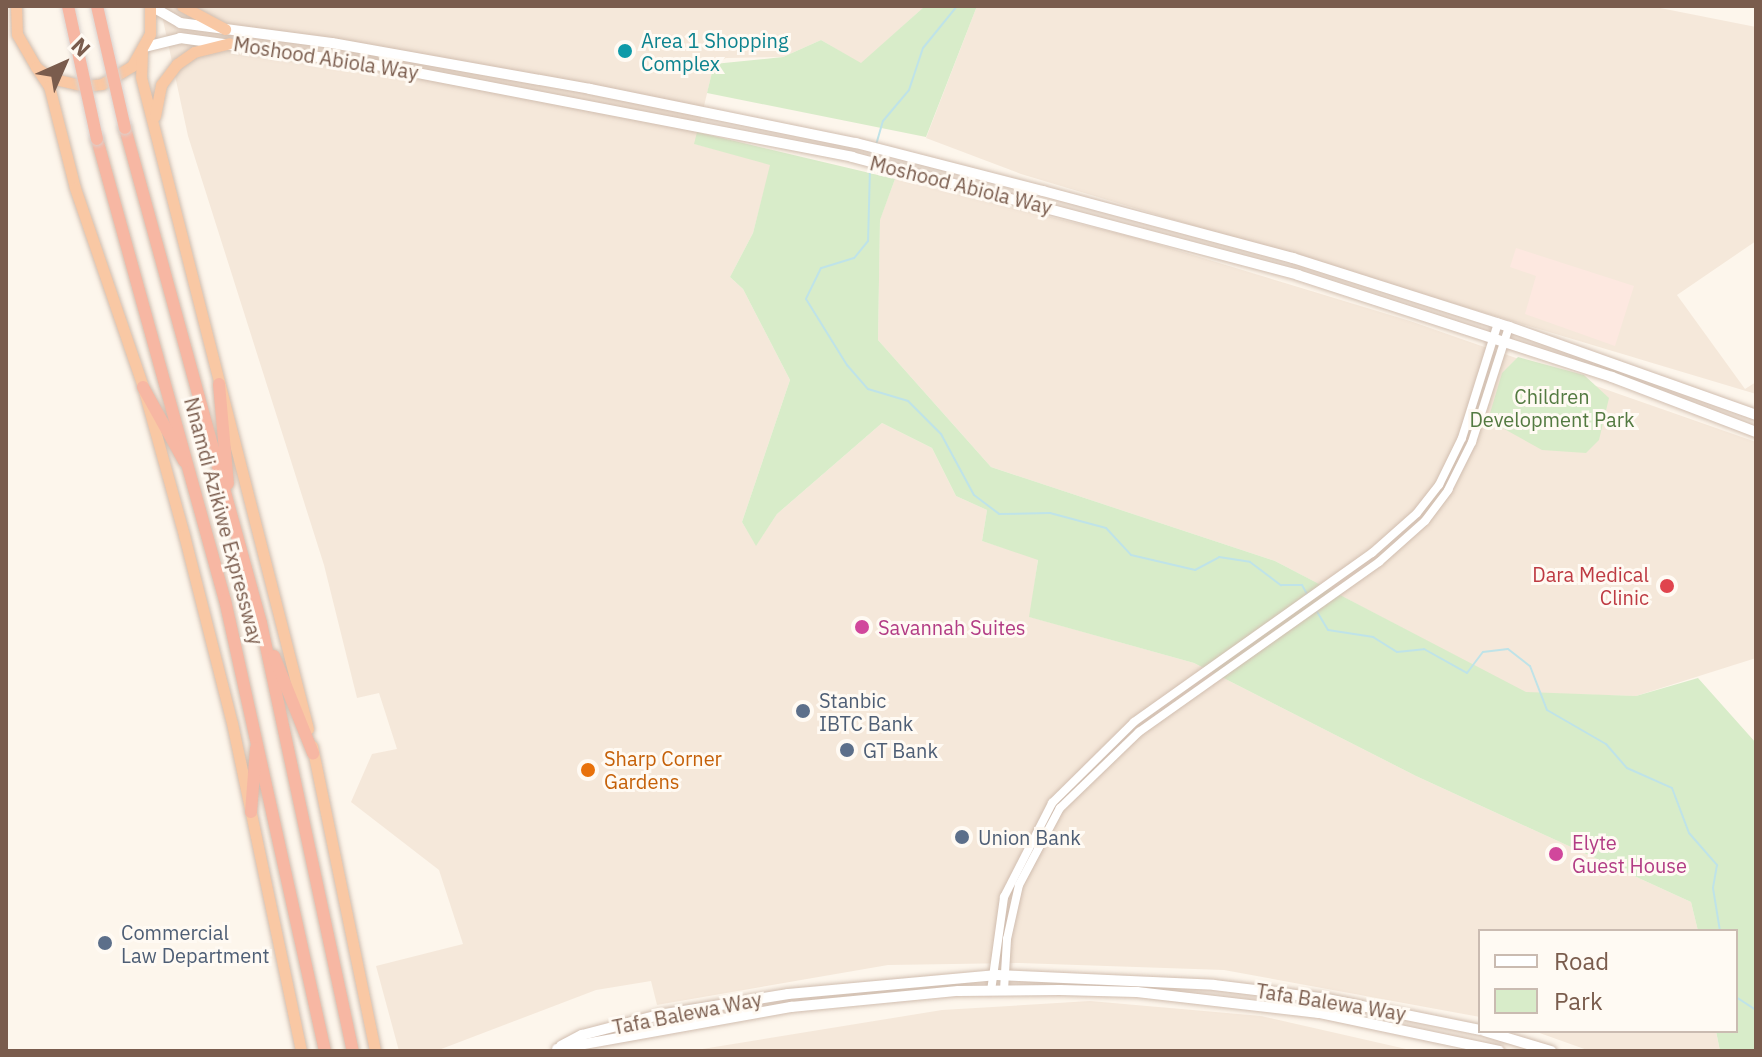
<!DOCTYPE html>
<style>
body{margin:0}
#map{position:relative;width:1762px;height:1057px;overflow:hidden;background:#fdf6ec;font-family:"IBM Plex Sans",sans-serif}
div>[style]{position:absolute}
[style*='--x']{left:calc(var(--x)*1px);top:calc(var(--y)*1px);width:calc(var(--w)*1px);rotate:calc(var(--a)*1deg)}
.residential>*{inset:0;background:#f5e8da}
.commercial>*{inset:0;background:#fde8e0}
.green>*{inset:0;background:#d8ecc9}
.stream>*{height:2px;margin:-1px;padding:0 1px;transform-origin:1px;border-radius:1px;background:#bfe3e8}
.roads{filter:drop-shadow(0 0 2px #d1beb0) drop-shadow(0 0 2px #d1beb0)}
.tertiary>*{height:8px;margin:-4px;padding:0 4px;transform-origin:4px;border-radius:4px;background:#fff}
.secondary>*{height:10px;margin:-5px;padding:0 5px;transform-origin:5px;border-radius:5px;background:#fff}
.trunk>*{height:11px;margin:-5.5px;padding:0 5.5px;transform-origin:5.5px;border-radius:5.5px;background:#f9c8a4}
.motorway>*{height:12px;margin:-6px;padding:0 6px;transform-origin:6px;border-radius:6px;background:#f7b7a3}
.bridges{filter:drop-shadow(0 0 2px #dad1cd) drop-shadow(0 0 2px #dad1cd)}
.motorway-bridge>*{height:12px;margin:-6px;padding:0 6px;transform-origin:6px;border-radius:6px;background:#f7b7a3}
.dots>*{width:22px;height:22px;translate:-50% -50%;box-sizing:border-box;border:4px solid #fffaf3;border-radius:50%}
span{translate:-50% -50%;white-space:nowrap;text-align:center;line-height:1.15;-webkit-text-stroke:6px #fffaf3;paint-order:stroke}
.culture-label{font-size:20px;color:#0d838f}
.left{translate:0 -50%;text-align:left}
.street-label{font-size:20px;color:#7a5c4d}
.park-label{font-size:20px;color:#537a41}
.health-label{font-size:20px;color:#be3a42}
.right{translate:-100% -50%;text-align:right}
.hotel-label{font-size:20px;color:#b23c85}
.service-label{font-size:20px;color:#4e5e75}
.food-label{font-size:20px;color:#c56008}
.frame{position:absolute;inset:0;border:8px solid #7a5c4d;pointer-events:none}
.legend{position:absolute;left:1478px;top:929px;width:260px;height:104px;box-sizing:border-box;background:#fffaf3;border:2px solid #cabbb1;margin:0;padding:10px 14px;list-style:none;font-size:24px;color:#7a5c4d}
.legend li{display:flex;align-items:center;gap:16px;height:40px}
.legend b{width:40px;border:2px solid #cabbb1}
.north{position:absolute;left:24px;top:24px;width:80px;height:80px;-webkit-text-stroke:6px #fffaf3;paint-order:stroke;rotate:45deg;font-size:22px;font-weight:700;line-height:32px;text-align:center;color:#7a5c4d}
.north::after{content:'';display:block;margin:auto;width:28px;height:36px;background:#7a5c4d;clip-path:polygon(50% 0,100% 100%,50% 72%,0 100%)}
</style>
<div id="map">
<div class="residential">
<i style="clip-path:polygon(160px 6px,925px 6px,861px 64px,821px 40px,783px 57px,726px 58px,714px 64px,695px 144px,771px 164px,753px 233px,730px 277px,743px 289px,790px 380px,742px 522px,756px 545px,777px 514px,882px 423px,932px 448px,956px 496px,987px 510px,982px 541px,1038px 559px,1030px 617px,1194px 663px,1416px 776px,1691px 902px,1698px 931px,1480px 931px,1480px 1017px,1224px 970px,1019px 963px,888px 965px,657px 1005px,651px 981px,596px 990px,436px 1051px,399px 1051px,376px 966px,463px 944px,439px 870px,351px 802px,372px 754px,397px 749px,379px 693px,357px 698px,324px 565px,188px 136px)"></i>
<i style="clip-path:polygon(977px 6px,1650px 6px,1756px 27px,1756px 241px,1677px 295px,1745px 389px,1756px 382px,1756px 394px,1021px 174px,926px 138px)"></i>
<i style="clip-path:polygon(895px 179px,1137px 238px,1410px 321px,1756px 442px,1756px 658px,1636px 696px,1526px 693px,1275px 561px,991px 467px,878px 340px,880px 219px)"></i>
<i style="clip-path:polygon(1090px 1001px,1261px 1016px,1415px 1051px,690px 1051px,942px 1010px)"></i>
<i style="clip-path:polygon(1534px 1031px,1716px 1031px,1720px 1051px,1590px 1051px)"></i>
</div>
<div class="commercial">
<i style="clip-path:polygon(1516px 248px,1634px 286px,1615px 346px,1525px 314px,1536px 276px,1510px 267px)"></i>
</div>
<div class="green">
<i style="clip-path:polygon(925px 6px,977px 6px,926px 137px,707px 93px,714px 64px,783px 57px,821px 40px,861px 63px)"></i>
<i style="clip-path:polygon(697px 132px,895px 179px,880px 220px,878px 340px,991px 467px,1275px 561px,1526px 692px,1636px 696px,1698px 678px,1756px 743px,1756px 1051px,1720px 1051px,1716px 1031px,1736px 1031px,1736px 931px,1698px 931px,1691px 902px,1416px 776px,1194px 663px,1029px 617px,1038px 560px,982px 541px,987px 510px,956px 496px,932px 448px,882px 423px,777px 514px,756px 546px,742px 522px,790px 380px,743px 289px,730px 277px,753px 233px,770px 165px,694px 144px)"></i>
<i style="clip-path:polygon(1518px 357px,1584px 375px,1609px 398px,1599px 440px,1586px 453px,1542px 450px,1488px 420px,1502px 373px)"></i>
</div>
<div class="stream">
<i style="--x:876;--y:145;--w:25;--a:-74"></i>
<i style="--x:883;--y:121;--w:40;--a:-50"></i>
<i style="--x:909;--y:90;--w:44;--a:-71.6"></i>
<i style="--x:923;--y:48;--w:54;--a:-51"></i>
<i style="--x:870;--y:167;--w:74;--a:91.5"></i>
<i style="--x:868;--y:241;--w:22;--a:129"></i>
<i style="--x:854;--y:258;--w:34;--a:163"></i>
<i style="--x:821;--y:268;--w:34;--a:116"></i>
<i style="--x:806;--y:299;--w:78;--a:58.2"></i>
<i style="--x:847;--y:365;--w:32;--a:49"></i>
<i style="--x:868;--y:389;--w:42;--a:16.7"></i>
<i style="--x:908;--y:401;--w:47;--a:45"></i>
<i style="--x:941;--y:434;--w:69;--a:61.6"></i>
<i style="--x:974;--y:495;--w:31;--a:37"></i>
<i style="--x:999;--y:514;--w:51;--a:-1.1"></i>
<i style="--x:1050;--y:513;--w:58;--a:15"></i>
<i style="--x:1106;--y:528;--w:37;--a:47"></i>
<i style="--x:1131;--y:555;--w:66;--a:13.2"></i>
<i style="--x:1195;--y:570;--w:27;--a:-28"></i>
<i style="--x:1219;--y:557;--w:31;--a:9"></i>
<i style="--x:1250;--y:562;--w:39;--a:37"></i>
<i style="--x:1281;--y:585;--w:21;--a:0"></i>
<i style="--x:1302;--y:585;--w:10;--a:61"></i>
<i style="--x:1316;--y:610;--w:23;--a:59"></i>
<i style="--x:1328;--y:630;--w:46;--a:8.8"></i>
<i style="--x:1373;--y:637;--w:28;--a:32"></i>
<i style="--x:1397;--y:652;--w:27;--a:-6"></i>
<i style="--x:1424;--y:649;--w:49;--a:29.2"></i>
<i style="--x:1467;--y:673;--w:26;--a:-53"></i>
<i style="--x:1483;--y:652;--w:25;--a:-7"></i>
<i style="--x:1508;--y:649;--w:28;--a:38"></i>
<i style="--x:1530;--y:666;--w:47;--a:68.9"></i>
<i style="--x:1547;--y:710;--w:68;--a:30"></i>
<i style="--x:1606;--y:744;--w:32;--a:49"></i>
<i style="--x:1627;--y:768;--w:49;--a:24"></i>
<i style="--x:1672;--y:788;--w:48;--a:69.3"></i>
<i style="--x:1689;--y:833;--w:43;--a:48.8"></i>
<i style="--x:1717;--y:865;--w:23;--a:100"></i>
<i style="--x:1713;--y:888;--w:44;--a:80.8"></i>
<i style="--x:1736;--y:997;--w:24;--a:33"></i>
</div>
<div class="roads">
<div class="tertiary">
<i style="--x:1004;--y:990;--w:51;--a:-86.6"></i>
<i style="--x:1007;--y:939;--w:55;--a:-77.5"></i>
<i style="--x:1019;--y:885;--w:87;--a:-62"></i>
<i style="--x:1060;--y:808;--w:110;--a:-43.9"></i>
<i style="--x:1139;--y:732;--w:294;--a:-35.3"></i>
<i style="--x:1379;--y:562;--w:62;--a:-41.7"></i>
<i style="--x:1425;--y:521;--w:39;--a:-53"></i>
<i style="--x:1448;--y:490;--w:54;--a:-63.4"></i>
<i style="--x:1472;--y:442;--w:121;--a:-72.2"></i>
<i style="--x:991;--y:991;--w:95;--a:-82.1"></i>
<i style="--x:1004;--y:897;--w:106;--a:-62.9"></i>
<i style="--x:1052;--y:803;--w:115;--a:-44.6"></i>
<i style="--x:1134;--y:722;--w:292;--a:-35.4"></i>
<i style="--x:1372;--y:553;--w:60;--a:-41.6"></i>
<i style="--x:1417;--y:513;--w:36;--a:-52"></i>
<i style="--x:1439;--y:485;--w:52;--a:-63.9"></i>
<i style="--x:1462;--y:438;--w:121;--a:-72.6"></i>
</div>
<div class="secondary">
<i style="--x:151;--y:6;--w:34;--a:30"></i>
<i style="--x:180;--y:23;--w:153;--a:7.5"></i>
<i style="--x:332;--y:43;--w:262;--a:10.1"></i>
<i style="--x:590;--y:89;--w:271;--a:11.5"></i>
<i style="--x:856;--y:143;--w:193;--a:14.4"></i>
<i style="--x:1043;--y:191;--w:259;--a:15"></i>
<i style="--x:1293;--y:258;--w:227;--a:17.7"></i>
<i style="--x:1509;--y:327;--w:262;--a:19.6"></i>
<i style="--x:145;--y:47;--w:36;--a:-14"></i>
<i style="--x:180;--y:38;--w:193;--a:7.8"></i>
<i style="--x:371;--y:64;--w:490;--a:10.9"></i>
<i style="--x:852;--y:157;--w:461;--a:14.8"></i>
<i style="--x:1298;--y:275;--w:330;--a:18"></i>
<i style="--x:1612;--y:377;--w:154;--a:20.9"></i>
<i style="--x:1484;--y:1031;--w:70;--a:16.6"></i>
<i style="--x:561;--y:1046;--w:24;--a:-28"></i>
<i style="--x:582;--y:1035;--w:80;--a:-14.6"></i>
<i style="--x:659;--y:1015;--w:131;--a:-9.2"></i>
<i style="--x:788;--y:994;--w:210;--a:-5.2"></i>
<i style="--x:997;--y:975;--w:217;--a:2.6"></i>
<i style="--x:1214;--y:985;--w:109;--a:6.9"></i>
<i style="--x:1322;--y:998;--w:161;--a:11.4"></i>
<i style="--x:557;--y:1049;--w:238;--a:-10.2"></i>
<i style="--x:791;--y:1007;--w:168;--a:-5.5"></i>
<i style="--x:958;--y:991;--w:102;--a:-0.6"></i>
<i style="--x:1060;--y:990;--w:77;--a:1.5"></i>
<i style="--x:1137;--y:992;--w:183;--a:6.6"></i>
<i style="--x:1319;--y:1013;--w:184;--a:11.9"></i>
</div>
<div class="trunk">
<i style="--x:16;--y:6;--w:28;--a:88"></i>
<i style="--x:17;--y:34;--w:38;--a:60"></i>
<i style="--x:36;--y:67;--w:18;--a:38"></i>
<i style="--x:50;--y:78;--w:35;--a:13"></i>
<i style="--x:84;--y:86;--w:18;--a:-6"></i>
<i style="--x:102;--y:84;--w:35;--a:-31"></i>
<i style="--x:132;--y:66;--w:37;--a:-61"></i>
<i style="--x:150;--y:34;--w:28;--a:-90"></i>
<i style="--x:182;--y:6;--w:49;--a:28.1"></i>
<i style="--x:142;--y:52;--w:25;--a:92"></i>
<i style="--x:141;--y:77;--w:673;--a:75.63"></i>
<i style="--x:36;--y:67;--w:23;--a:56"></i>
<i style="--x:49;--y:86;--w:105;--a:75.7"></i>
<i style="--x:75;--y:188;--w:210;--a:71.1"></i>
<i style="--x:143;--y:387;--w:154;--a:74.5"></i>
<i style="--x:184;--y:535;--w:194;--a:75.7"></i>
<i style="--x:232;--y:723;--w:335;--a:78.1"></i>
<i style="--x:155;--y:116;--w:32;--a:-79"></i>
<i style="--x:161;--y:85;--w:26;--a:-53"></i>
<i style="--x:177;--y:64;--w:21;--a:-35"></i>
<i style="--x:194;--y:52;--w:36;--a:-14"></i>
<i style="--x:312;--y:746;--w:311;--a:78.3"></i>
</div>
<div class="motorway">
<i style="--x:125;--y:128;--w:513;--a:74.64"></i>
<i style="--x:261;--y:623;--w:438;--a:77.9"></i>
<i style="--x:97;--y:139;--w:478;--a:74.5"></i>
<i style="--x:225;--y:600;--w:462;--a:77.5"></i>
<i style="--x:219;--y:384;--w:100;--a:84.9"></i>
<i style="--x:143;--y:387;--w:85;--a:61"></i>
<i style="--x:274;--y:656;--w:105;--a:68.1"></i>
<i style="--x:251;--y:812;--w:64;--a:-85.5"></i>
</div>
</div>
<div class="bridges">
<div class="motorway-bridge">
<i style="--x:68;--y:6;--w:136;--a:77.7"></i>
<i style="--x:97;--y:6;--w:125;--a:77.1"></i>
</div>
</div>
<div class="dots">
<i style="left:625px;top:51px;background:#0f9aa8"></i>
<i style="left:1667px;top:586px;background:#e0444e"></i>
<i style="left:862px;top:627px;background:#d1479c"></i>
<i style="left:803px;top:711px;background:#5c6f8a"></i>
<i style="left:847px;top:750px;background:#5c6f8a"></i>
<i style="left:588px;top:770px;background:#e8710a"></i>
<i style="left:962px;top:837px;background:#5c6f8a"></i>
<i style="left:1556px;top:854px;background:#d1479c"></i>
<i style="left:105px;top:943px;background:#5c6f8a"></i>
</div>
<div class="culture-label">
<span class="left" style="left:641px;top:52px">Area 1 Shopping<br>Complex</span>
</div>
<div class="street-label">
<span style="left:326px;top:58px;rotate:9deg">Moshood Abiola Way</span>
<span style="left:961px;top:185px;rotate:14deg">Moshood Abiola Way</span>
<span style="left:224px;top:521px;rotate:75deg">Nnamdi Azikiwe Expressway</span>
<span style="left:1331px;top:1002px;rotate:9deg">Tafa Balewa Way</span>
<span style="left:687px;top:1013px;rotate:-11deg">Tafa Balewa Way</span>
</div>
<div class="park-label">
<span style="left:1552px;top:408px">Children<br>Development Park</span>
</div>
<div class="health-label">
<span class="right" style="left:1649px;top:586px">Dara Medical<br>Clinic</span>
</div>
<div class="hotel-label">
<span class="left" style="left:878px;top:627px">Savannah Suites</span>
<span class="left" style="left:1572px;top:854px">Elyte<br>Guest House</span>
</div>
<div class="service-label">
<span class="left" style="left:819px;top:712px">Stanbic<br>IBTC Bank</span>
<span class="left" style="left:863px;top:750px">GT Bank</span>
<span class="left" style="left:978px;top:837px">Union Bank</span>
<span class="left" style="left:121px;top:944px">Commercial<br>Law Department</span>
</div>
<div class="food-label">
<span class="left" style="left:604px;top:770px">Sharp Corner<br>Gardens</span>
</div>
<div class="frame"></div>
<ul class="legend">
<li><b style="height:10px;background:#fff"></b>Road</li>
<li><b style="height:22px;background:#d8ecc9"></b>Park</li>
</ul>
<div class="north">N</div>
</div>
